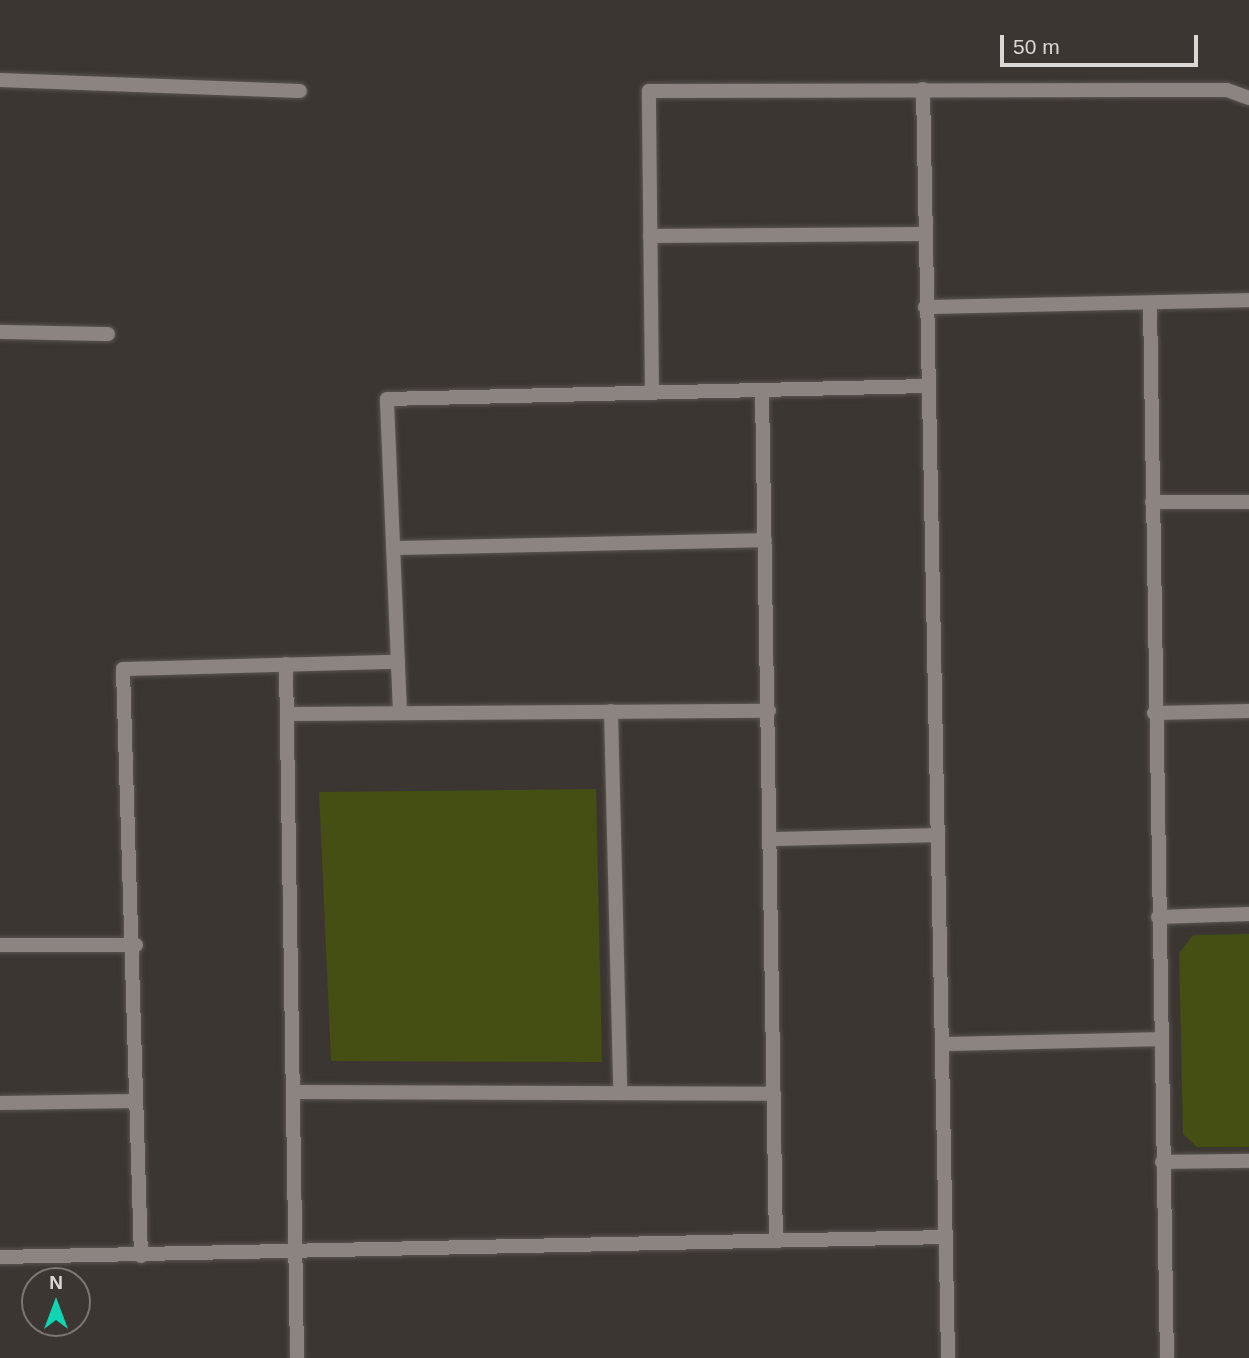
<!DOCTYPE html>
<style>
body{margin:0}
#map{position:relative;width:1249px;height:1358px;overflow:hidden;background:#3c3632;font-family:Helvetica,sans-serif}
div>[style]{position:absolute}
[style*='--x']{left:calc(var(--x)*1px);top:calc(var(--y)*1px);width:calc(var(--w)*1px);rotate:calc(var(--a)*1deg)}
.green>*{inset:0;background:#454e13}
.roads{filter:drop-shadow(0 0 2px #5a5552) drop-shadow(0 0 2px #5a5552)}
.street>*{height:14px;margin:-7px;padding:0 7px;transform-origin:7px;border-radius:7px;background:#8c8480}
span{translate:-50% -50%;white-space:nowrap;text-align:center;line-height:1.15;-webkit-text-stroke:5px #3c3632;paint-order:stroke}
.north{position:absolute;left:21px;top:1267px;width:70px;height:70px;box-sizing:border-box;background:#3c3632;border:2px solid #7c7673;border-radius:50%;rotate:0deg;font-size:19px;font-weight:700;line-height:28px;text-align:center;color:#dbd7d4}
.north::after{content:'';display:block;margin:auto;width:24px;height:32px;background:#10d5b4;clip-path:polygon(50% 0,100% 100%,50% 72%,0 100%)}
.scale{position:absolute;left:1000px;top:35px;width:198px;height:32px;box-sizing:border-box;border:4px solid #dbd7d4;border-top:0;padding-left:9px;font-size:21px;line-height:24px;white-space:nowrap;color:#dbd7d4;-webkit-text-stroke:5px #3c3632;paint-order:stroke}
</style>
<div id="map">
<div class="green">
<i style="clip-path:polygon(596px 789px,602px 1062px,331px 1061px,319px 792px)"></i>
<i style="clip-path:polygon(1249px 934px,1249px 1147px,1197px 1147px,1183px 1134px,1179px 953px,1193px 935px)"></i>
</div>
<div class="roads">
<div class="street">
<i style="--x:0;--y:80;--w:300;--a:2.1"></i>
<i style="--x:923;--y:89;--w:1269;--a:88.87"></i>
<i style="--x:650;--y:236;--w:273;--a:-0.4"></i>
<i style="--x:1150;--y:304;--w:1054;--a:89.08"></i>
<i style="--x:925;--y:307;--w:324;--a:-1.2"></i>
<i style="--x:0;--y:332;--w:108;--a:1.1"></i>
<i style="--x:762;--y:391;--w:850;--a:89.06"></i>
<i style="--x:652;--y:393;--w:302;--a:-90.6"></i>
<i style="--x:649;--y:91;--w:578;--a:-0.1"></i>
<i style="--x:1227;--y:90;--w:23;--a:20"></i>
<i style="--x:1152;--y:502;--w:97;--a:0"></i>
<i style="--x:393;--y:548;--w:372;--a:-1.2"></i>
<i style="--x:286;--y:664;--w:694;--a:89.09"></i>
<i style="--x:611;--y:711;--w:379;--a:88.6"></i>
<i style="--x:400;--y:712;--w:313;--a:-92.4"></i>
<i style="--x:387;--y:399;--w:539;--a:-1.38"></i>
<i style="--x:1154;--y:713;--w:95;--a:-1.2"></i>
<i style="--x:289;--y:714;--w:480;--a:-0.4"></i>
<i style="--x:773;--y:839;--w:161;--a:-1.4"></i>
<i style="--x:1158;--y:917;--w:91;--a:-1.9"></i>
<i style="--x:0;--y:945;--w:136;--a:0"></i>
<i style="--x:943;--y:1044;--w:216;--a:-1.3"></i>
<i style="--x:293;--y:1092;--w:481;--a:0.2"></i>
<i style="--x:0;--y:1103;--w:136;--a:-0.8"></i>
<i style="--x:1162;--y:1162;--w:87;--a:-0.7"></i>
<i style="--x:141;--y:1256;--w:587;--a:-91.76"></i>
<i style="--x:123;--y:669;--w:275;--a:-1.5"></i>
<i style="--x:0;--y:1257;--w:946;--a:-1.21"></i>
</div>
</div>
<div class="north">N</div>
<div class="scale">50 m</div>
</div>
